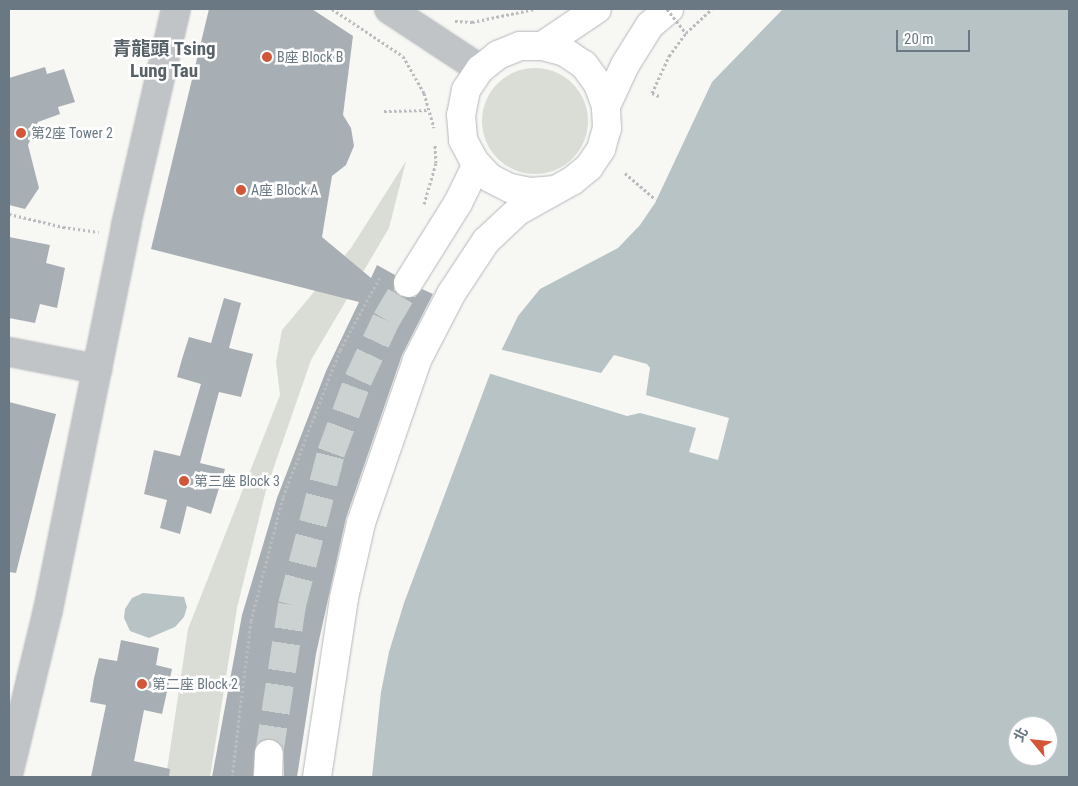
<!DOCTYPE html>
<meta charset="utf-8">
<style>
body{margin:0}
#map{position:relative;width:1078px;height:786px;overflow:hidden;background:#f7f7f4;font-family:"Roboto Condensed","Noto Sans TC",sans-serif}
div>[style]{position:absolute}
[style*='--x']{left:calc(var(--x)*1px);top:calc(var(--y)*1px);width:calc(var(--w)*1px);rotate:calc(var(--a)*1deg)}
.green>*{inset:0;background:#d9ddd5}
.round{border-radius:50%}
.water>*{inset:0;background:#b8c3c6}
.pier>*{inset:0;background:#f7f7f4}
.building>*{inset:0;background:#a8afb4}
.major-tunnel>*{height:28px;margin-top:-14px;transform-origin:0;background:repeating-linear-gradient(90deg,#ccd1d2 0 28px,transparent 0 42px)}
.path>*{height:3px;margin-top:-1.5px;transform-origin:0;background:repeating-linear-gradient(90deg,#babdbf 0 2.5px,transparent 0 5px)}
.roads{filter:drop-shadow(0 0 1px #b4b8bb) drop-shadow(0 0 1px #b4b8bb)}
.minor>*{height:28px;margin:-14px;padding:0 14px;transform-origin:14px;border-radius:14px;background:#c0c4c7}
.major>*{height:28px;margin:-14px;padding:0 14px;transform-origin:14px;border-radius:14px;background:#fff}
.path-bridge>*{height:3px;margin-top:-1.5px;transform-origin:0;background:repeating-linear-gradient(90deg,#babdbf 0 2.5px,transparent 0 5px)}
.dots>*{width:14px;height:14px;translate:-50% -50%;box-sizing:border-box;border:2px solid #fff;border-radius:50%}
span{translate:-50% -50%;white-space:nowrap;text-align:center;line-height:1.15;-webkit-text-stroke:5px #fff;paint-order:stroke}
.poi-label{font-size:14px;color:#697882}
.left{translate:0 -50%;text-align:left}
.district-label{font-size:19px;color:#566168;font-weight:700}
.frame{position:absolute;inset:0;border:10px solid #697882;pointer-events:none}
.north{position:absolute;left:1008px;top:716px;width:50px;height:50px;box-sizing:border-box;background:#fff;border:1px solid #c3c9cd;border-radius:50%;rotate:298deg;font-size:14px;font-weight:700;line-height:20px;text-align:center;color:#697882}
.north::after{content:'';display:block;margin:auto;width:18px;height:22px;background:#d35638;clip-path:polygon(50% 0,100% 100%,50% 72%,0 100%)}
.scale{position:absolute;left:896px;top:30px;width:74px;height:22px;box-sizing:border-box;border:2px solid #697882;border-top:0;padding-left:6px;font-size:15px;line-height:18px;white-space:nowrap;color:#697882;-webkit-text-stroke:4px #fff;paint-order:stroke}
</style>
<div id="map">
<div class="green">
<i class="round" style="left:482px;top:68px;width:106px;height:106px"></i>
<i style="clip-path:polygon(406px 161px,389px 228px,311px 360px,266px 490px,237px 608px,210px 777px,166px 777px,188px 629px,280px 395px,276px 362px,282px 330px,351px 248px)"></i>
</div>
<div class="water">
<i style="clip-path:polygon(evenodd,783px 9px,1069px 9px,1069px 777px,372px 777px,381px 692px,389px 652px,404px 603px,490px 374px,518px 316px,540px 289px,618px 248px,640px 225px,655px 203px,712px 82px,783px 9px,1018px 726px,1048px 726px,1048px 756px,1018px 756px,1018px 726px)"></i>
<i style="clip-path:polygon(143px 593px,184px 597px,187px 607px,184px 617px,175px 627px,149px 638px,130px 631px,124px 618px,125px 609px,132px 598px)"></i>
</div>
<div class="pier">
<i style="clip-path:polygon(498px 349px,601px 373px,614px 355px,647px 364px,650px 368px,646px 395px,729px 418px,718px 460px,689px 452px,696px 428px,640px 413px,627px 416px,488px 373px)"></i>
</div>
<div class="building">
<i style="clip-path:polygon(209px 9px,312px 9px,353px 36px,343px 115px,351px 128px,354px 146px,346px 165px,332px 176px,322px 237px,371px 278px,377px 265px,395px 275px,394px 290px,400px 296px,415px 297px,422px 289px,433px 294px,402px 355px,346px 518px,316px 654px,297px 777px,284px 777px,283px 747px,269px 738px,256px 746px,253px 777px,212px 777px,242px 615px,277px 498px,326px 371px,359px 302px,151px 249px)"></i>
<i style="clip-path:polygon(45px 67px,47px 74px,64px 69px,75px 102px,58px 107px,60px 114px,38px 122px,28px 145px,39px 188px,25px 209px,9px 205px,9px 78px)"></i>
<i style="clip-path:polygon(9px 237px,50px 245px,46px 263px,65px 268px,57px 308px,40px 304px,35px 323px,9px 318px)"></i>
<i style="clip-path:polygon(224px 298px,241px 303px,229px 348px,253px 354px,241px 397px,219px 392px,207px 436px,200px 463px,225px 469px,211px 514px,187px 506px,180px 534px,160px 528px,167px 500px,144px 494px,154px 450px,180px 456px,201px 384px,177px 377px,182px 359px,189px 337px,211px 343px)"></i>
<i style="clip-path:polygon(9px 402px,56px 414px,16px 573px,9px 572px)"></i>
<i style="clip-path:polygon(121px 640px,159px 648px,156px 665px,172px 669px,162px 714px,144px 710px,134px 761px,170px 769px,169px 777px,91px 777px,106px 705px,90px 702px,94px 678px,99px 658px,117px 661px)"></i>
</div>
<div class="major-tunnel">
<i style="--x:269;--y:754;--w:151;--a:-81.2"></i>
<i style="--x:292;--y:605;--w:157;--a:-75.6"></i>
<i style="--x:331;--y:453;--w:78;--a:-69.7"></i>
<i style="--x:358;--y:380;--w:66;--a:-65"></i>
<i style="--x:386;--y:320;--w:43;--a:-59.3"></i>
</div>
<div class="path">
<i style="--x:332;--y:9;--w:85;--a:33.5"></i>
<i style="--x:403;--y:56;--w:43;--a:60.4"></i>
<i style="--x:424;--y:93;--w:36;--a:74"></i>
<i style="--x:455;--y:21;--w:17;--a:3"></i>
<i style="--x:472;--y:22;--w:64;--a:-11.7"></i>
<i style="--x:659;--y:96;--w:8;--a:-157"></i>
<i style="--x:652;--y:93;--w:41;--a:-65.3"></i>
<i style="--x:669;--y:56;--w:29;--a:-54"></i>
<i style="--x:384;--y:111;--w:45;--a:-1.3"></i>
<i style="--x:625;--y:173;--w:40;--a:41"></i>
<i style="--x:424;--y:204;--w:43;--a:-73.7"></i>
<i style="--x:436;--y:163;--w:19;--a:-93"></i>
<i style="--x:9;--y:214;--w:56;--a:13.5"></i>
<i style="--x:63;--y:227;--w:36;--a:8"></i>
<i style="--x:232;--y:777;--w:157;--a:-83.1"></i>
<i style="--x:251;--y:621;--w:128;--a:-75.5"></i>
<i style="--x:283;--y:497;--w:158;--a:-68.8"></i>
<i style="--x:340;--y:350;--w:85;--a:-61.3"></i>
</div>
<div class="roads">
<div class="minor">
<i style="--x:389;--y:9;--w:109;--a:33.4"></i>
<i style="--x:9;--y:352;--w:90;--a:10.9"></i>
<i style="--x:9;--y:771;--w:166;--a:-76.4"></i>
<i style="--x:48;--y:610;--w:393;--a:-78.5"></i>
<i style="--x:126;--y:225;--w:222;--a:-77"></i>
</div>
<div class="major">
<i style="--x:542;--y:46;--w:66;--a:-33.9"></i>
<i style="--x:606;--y:106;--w:45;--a:-65.1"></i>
<i style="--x:625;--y:65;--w:47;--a:-58"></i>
<i style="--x:650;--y:25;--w:25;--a:-40"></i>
<i style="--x:408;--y:283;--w:94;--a:-58"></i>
<i style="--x:458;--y:203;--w:43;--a:-64"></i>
<i style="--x:268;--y:777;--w:23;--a:-88"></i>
<i style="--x:317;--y:777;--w:181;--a:-81.4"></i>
<i style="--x:344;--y:598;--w:77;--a:-77.2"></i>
<i style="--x:361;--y:523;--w:172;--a:-71"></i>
<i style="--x:417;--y:360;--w:74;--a:-62.7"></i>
<i style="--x:451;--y:294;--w:64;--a:-56.6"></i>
<i style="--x:486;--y:241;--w:44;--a:-43.2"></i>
<i style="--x:518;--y:211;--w:62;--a:-29.1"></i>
<i style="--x:572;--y:181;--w:22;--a:-39"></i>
<i style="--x:589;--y:167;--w:22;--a:-56"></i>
<i style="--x:601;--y:149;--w:22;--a:-74"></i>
<i style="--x:607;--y:128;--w:22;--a:-93"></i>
<i style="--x:606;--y:106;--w:23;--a:-110"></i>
<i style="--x:598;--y:84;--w:24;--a:-126"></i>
<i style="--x:584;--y:65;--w:23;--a:-146"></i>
<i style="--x:565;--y:52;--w:24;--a:-165"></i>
<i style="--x:542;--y:46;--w:22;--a:180"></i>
<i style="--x:520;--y:46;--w:24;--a:158"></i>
<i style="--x:498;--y:55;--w:23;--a:142"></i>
<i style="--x:480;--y:69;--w:25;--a:124"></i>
<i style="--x:466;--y:90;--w:25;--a:101"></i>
<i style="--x:461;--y:115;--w:25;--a:85"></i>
<i style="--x:463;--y:140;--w:24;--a:62"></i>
<i style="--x:474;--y:161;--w:23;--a:47"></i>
<i style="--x:490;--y:178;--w:22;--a:27"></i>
<i style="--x:510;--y:188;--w:21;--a:11"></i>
<i style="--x:531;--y:192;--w:21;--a:-5"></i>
</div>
</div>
<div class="path-bridge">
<i style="--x:667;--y:9;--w:31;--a:52"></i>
<i style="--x:686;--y:33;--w:35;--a:-43"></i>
</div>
<div class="dots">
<i style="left:267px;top:57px;background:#d35638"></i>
<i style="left:21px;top:133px;background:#d35638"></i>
<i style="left:241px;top:190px;background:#d35638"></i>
<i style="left:184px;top:481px;background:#d35638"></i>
<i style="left:142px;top:684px;background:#d35638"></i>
</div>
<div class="poi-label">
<span class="left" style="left:277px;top:57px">B座 Block B</span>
<span class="left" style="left:31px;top:133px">第2座 Tower 2</span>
<span class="left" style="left:251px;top:190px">A座 Block A</span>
<span class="left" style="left:194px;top:481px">第三座 Block 3</span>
<span class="left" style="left:152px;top:684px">第二座 Block 2</span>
</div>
<div class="district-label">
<span style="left:164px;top:60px">青龍頭 Tsing<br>Lung Tau</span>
</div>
<div class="frame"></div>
<div class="north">北</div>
<div class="scale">20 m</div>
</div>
